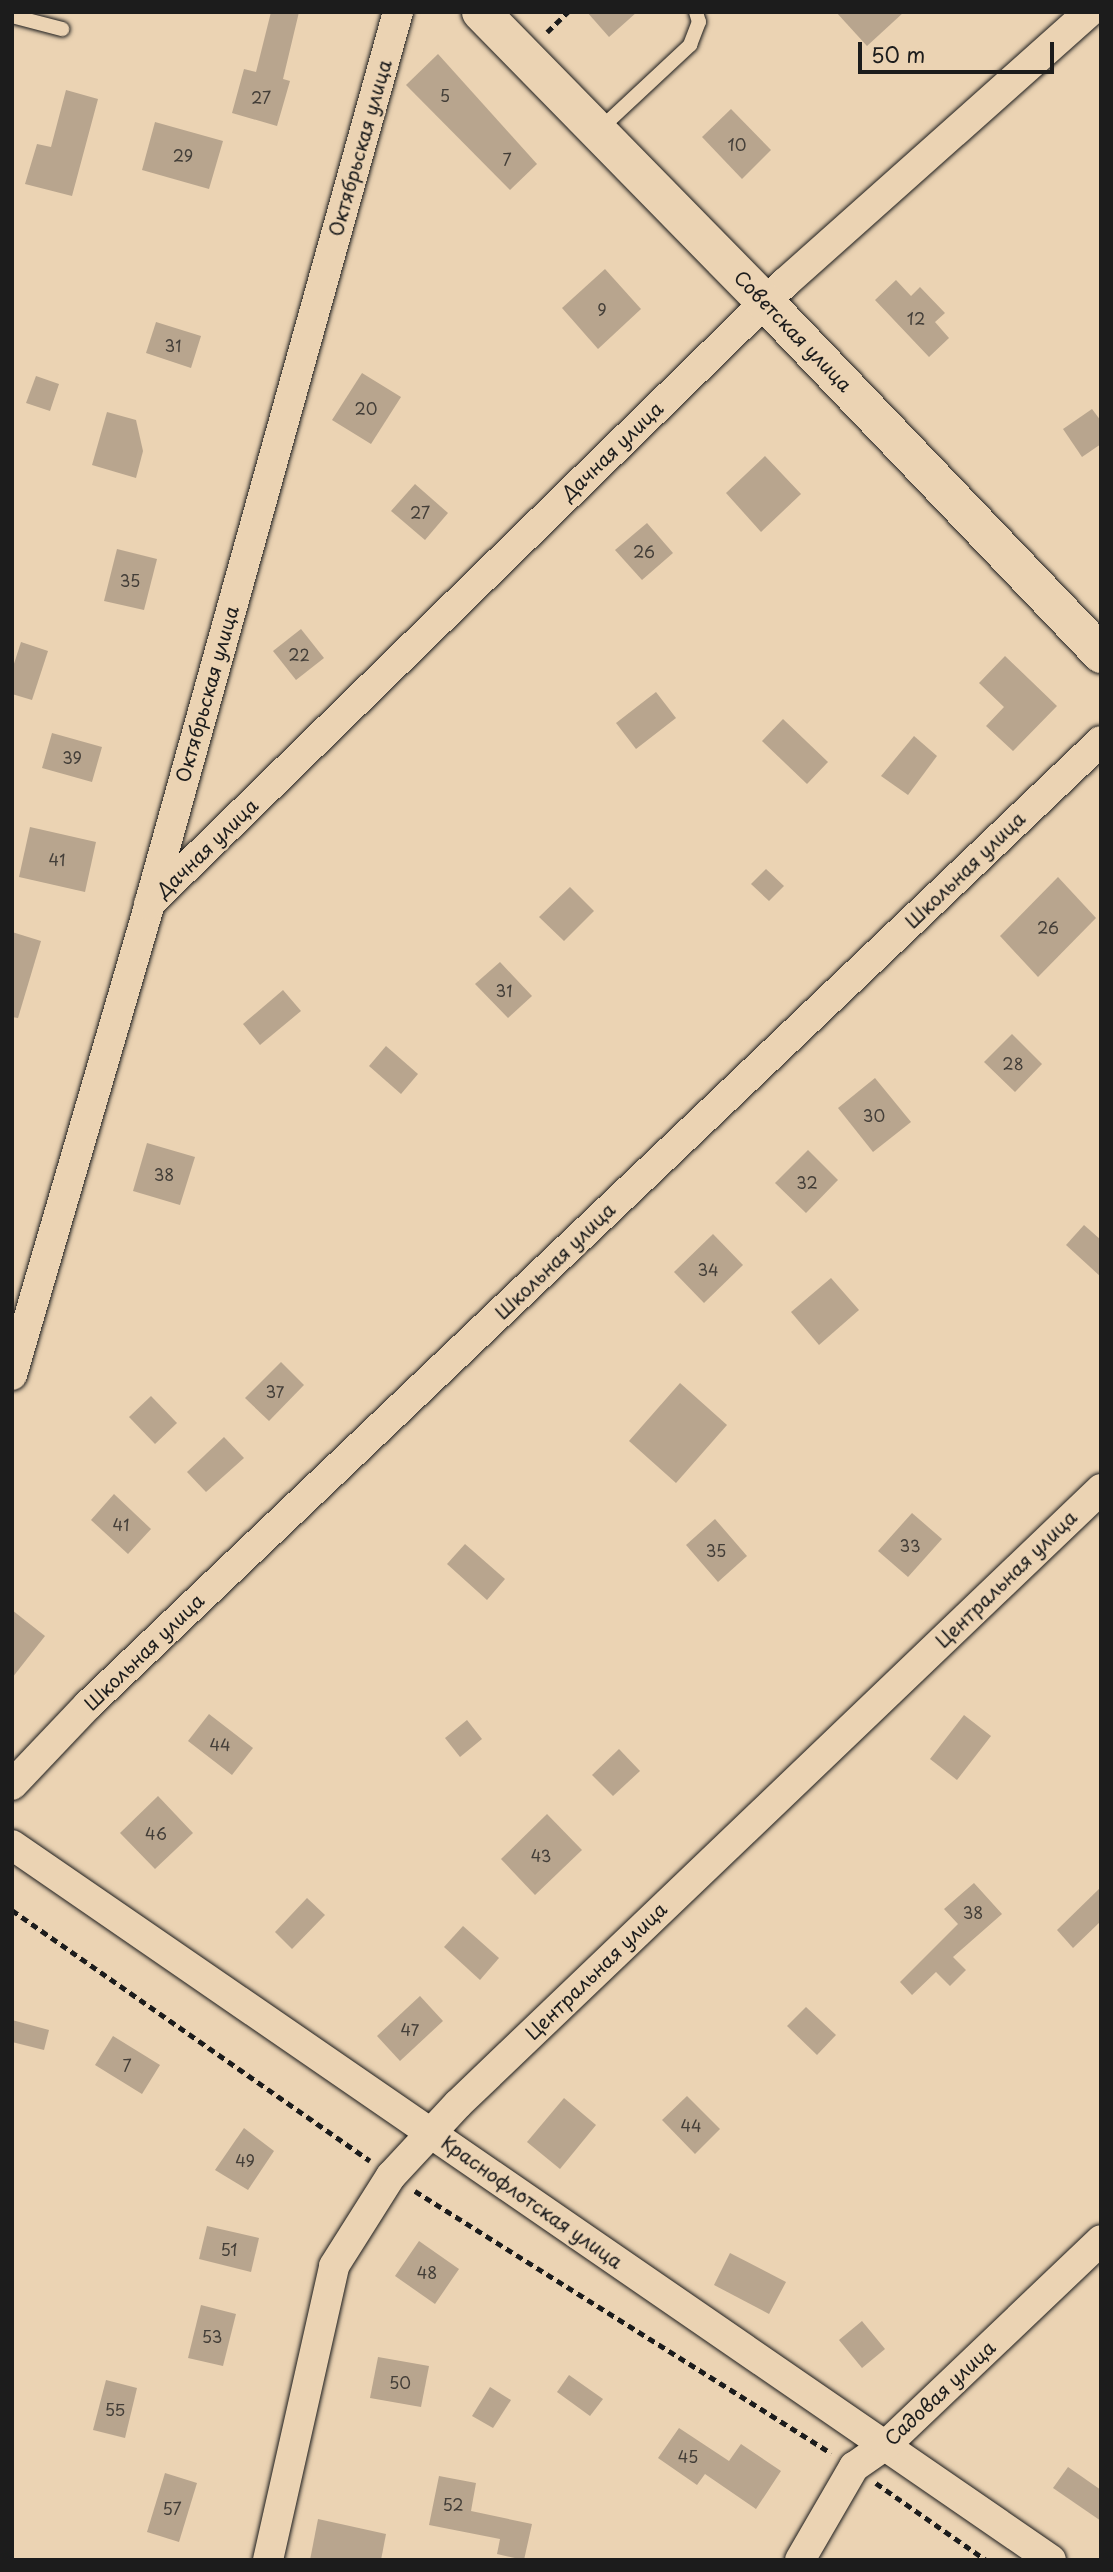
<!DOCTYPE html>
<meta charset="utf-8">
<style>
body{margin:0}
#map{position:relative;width:1113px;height:2572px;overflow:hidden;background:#ebd3b3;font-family:"Playpen Sans",sans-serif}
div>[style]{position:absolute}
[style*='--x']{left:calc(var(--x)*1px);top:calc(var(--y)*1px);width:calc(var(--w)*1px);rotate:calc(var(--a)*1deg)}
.building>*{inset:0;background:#b8a58e}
.path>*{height:4.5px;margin-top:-2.25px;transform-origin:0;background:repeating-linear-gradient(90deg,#1c1c1c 0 7px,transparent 0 12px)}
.roads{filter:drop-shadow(0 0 2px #1c1c1c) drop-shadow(0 0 2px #1c1c1c)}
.service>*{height:14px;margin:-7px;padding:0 7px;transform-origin:7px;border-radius:7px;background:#ebd3b3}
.minor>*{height:30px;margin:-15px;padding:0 15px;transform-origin:15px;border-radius:15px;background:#ebd3b3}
.secondary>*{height:38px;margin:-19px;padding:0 19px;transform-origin:19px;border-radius:19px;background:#ebd3b3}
span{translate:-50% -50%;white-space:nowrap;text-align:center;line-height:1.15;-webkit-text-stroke:5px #ebd3b3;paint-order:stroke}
.number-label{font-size:16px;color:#433e38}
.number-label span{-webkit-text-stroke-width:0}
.street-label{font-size:19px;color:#1c1c1c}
.frame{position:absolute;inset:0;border:14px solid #1c1c1c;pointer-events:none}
.scale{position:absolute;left:858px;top:42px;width:196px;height:32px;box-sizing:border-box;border:4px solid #1c1c1c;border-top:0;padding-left:9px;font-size:21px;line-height:24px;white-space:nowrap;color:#1c1c1c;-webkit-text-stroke:5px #ebd3b3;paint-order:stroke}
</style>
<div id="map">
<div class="building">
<i style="clip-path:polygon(271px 12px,299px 12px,283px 79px,290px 81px,277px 126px,232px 113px,244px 69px,256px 72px)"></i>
<i style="clip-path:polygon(587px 12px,637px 12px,609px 37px)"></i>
<i style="clip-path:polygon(836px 12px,904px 12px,867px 46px)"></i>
<i style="clip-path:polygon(438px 54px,537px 164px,510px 190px,406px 85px)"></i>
<i style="clip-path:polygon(66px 90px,98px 99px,72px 196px,25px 184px,37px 144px,51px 147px)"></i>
<i style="clip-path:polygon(731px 109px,771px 150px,742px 179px,702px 137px)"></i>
<i style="clip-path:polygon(155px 122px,223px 141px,209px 189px,142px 170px)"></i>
<i style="clip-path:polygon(605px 269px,641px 309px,598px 349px,562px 308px)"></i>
<i style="clip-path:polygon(896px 280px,911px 296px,920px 287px,945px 313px,935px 322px,949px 338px,929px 357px,875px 300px)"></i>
<i style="clip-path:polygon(156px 322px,201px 336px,191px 368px,146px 353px)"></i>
<i style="clip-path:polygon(362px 373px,401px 397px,371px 444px,332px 420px)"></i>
<i style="clip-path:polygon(36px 376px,59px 384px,50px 411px,26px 403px)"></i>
<i style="clip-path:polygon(1092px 409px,1101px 421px,1101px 444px,1082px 457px,1063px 429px)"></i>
<i style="clip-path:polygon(107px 412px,136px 420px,143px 451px,136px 478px,92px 465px)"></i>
<i style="clip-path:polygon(765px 456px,801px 494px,761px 532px,726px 493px)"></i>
<i style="clip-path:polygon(415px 484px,448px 513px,425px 540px,391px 511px)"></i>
<i style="clip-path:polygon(647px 523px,673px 553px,642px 580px,615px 550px)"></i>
<i style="clip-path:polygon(117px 549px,157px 559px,144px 610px,104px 601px)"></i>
<i style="clip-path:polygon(301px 629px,324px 658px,296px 680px,273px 651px)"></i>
<i style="clip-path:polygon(21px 642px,48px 651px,32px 700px,12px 694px,12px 670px)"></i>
<i style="clip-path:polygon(1005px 656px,1057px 706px,1013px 751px,986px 726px,1004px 707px,979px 683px)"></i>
<i style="clip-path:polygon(656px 692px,676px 718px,636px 749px,616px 723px)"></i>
<i style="clip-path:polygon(783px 719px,828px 762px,807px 784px,762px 741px)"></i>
<i style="clip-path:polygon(52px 733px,102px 747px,92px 782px,42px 768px)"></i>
<i style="clip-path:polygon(914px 736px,937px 756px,908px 795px,881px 776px)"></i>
<i style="clip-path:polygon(30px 827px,96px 842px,85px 892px,19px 877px)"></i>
<i style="clip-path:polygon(766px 869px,784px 886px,769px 901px,751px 884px)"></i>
<i style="clip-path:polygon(1058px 877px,1096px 918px,1038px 977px,1000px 936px)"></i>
<i style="clip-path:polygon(570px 887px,594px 911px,564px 941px,539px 917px)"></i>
<i style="clip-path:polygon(12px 932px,41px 941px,18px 1018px,12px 1017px)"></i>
<i style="clip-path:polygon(500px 962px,532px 996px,508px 1018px,475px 984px)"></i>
<i style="clip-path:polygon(283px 990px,301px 1011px,260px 1045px,243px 1024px)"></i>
<i style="clip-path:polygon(1012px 1034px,1042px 1064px,1015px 1092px,984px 1062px)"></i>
<i style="clip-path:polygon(386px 1046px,418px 1074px,401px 1094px,369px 1066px)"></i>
<i style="clip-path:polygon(875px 1078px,911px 1122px,873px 1152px,838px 1108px)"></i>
<i style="clip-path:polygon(147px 1143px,195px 1157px,180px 1205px,133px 1191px)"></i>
<i style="clip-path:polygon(808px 1150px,838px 1180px,806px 1213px,775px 1183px)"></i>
<i style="clip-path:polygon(1084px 1225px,1101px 1240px,1101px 1277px,1066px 1245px)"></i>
<i style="clip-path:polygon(713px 1234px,743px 1265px,704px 1303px,674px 1272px)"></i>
<i style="clip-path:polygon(831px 1278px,859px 1310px,819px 1345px,791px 1312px)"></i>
<i style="clip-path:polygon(281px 1362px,304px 1385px,269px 1421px,245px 1398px)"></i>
<i style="clip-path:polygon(680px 1383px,727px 1425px,676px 1483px,629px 1441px)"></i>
<i style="clip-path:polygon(151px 1396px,177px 1423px,155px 1444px,129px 1417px)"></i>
<i style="clip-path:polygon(224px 1437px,244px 1458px,206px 1492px,187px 1472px)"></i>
<i style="clip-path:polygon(114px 1494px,151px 1529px,128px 1554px,91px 1520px)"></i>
<i style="clip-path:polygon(912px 1513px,942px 1539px,908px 1577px,878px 1551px)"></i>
<i style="clip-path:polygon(715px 1519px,747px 1556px,718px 1582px,686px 1545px)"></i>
<i style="clip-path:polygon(465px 1544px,505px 1579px,487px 1600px,447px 1564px)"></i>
<i style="clip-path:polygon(12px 1610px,45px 1636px,12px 1678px)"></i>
<i style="clip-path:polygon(209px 1714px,253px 1748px,232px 1775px,188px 1741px)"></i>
<i style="clip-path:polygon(964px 1715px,991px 1736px,957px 1780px,930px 1759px)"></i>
<i style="clip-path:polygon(467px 1720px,482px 1739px,460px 1757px,445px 1738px)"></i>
<i style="clip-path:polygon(619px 1749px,640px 1771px,613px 1796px,592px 1775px)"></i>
<i style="clip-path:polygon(158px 1796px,193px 1833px,155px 1869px,120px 1833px)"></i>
<i style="clip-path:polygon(547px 1814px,582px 1850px,535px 1895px,501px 1859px)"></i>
<i style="clip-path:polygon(974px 1883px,1002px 1914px,953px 1957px,966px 1970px,950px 1986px,936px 1972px,912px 1995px,900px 1982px,958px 1924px,944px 1909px)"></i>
<i style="clip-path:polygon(1101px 1887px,1101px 1921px,1073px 1948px,1057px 1930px)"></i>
<i style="clip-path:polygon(307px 1898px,325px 1915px,292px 1949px,275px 1932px)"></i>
<i style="clip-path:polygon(463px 1926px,499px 1958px,480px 1980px,444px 1947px)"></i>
<i style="clip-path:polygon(420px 1996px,443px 2021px,400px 2061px,377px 2036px)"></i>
<i style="clip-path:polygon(806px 2007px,836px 2035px,817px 2055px,787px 2026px)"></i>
<i style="clip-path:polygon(12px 2020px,49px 2030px,44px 2050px,12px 2042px)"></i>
<i style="clip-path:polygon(113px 2036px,160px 2065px,142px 2094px,95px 2065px)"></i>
<i style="clip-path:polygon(687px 2096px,720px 2129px,695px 2154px,662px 2120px)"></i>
<i style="clip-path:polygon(564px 2098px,596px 2125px,560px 2169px,527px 2142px)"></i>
<i style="clip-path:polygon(244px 2128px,274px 2151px,248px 2190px,215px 2170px)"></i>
<i style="clip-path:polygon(207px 2226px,259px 2238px,251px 2272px,199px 2259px)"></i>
<i style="clip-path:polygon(419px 2241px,459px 2269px,435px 2304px,395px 2276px)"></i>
<i style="clip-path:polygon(730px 2253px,786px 2282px,769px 2314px,714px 2285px)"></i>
<i style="clip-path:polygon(201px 2305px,236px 2314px,223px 2366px,188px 2358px)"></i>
<i style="clip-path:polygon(862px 2321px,885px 2349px,862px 2368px,839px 2340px)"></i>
<i style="clip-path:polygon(378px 2357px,429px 2366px,421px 2407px,370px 2398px)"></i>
<i style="clip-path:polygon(569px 2375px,603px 2399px,590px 2416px,557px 2392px)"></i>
<i style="clip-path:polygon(106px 2380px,137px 2388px,125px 2438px,93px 2430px)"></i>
<i style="clip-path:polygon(490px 2387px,511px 2400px,493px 2428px,472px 2416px)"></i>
<i style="clip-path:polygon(679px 2428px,729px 2461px,741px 2444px,781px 2471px,756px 2509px,705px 2474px,697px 2485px,658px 2458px)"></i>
<i style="clip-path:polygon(1068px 2467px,1101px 2490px,1101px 2521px,1053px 2488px)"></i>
<i style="clip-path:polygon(165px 2473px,197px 2483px,179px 2542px,147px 2532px)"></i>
<i style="clip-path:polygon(439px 2476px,476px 2483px,471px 2511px,532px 2524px,524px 2560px,497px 2554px,500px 2539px,429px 2525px)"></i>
<i style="clip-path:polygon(318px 2519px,386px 2534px,381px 2560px,310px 2560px)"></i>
</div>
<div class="path">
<i style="--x:547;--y:32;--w:29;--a:-44"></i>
<i style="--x:12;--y:1910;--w:437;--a:35"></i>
<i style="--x:415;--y:2191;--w:492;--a:32.2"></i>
<i style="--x:876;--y:2483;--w:134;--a:35"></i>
</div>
<div class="roads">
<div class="service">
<i style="--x:12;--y:16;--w:52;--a:14.6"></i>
<i style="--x:599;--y:130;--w:125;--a:-43"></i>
<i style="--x:690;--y:45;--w:25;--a:-69"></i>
<i style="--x:699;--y:22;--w:10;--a:-107"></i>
</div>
<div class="minor">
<i style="--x:149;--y:904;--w:889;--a:-44.32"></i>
<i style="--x:785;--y:283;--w:407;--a:-41.7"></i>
<i style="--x:12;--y:1375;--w:490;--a:-73.7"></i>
<i style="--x:149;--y:905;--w:927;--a:-74.42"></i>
<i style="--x:12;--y:1785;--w:110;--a:-46.5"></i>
<i style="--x:88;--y:1705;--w:1398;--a:-43.58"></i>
<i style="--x:12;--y:1845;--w:1261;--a:34.53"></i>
<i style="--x:268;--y:2560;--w:301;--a:-77.3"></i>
<i style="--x:334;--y:2266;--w:107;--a:-57.7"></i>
<i style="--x:391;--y:2176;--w:98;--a:-47.1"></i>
<i style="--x:458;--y:2104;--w:890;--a:-43.72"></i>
<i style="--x:800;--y:2560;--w:108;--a:-59.9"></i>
<i style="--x:854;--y:2467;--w:39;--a:-35"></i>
<i style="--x:886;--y:2445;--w:297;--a:-43.6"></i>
</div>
<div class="secondary">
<i style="--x:481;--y:12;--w:406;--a:45.6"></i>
<i style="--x:765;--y:302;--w:487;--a:46.3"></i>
</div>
</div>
<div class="number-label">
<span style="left:445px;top:95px">5</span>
<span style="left:261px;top:97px">27</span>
<span style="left:737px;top:144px">10</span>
<span style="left:183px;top:155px">29</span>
<span style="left:507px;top:159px">7</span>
<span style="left:602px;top:309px">9</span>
<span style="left:916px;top:318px">12</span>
<span style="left:173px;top:345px">31</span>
<span style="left:366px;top:408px">20</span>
<span style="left:420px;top:512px">27</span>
<span style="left:644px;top:551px">26</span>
<span style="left:130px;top:580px">35</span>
<span style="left:299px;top:654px">22</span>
<span style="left:72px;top:757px">39</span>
<span style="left:57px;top:859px">41</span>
<span style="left:1048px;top:927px">26</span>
<span style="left:504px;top:990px">31</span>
<span style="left:1013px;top:1063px">28</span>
<span style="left:874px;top:1115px">30</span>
<span style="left:164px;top:1174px">38</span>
<span style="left:807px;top:1182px">32</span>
<span style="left:708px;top:1269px">34</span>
<span style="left:275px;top:1391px">37</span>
<span style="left:121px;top:1524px">41</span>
<span style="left:910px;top:1545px">33</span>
<span style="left:716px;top:1550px">35</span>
<span style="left:220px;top:1744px">44</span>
<span style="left:156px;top:1833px">46</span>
<span style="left:541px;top:1855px">43</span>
<span style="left:973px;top:1912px">38</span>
<span style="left:410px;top:2029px">47</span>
<span style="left:127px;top:2065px">7</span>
<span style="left:691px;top:2125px">44</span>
<span style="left:245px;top:2160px">49</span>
<span style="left:229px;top:2249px">51</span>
<span style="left:427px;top:2272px">48</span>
<span style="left:212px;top:2336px">53</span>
<span style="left:400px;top:2382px">50</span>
<span style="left:115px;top:2409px">55</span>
<span style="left:688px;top:2456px">45</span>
<span style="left:453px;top:2504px">52</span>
<span style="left:172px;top:2508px">57</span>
</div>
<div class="street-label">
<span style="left:360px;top:148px;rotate:-74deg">Октябрьская улица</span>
<span style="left:793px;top:331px;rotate:46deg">Советская улица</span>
<span style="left:612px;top:451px;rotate:-44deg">Дачная улица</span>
<span style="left:207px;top:694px;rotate:-74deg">Октябрьская улица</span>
<span style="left:207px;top:848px;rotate:-44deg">Дачная улица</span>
<span style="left:965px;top:870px;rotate:-44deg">Школьная улица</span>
<span style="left:555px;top:1261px;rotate:-44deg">Школьная улица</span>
<span style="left:1006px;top:1579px;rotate:-44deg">Центральная улица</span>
<span style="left:144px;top:1652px;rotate:-44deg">Школьная улица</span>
<span style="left:596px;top:1971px;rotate:-44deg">Центральная улица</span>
<span style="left:532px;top:2202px;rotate:35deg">Краснофлотская улица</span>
<span style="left:940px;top:2393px;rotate:-43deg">Садовая улица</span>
</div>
<div class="frame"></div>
<div class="scale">50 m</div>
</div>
